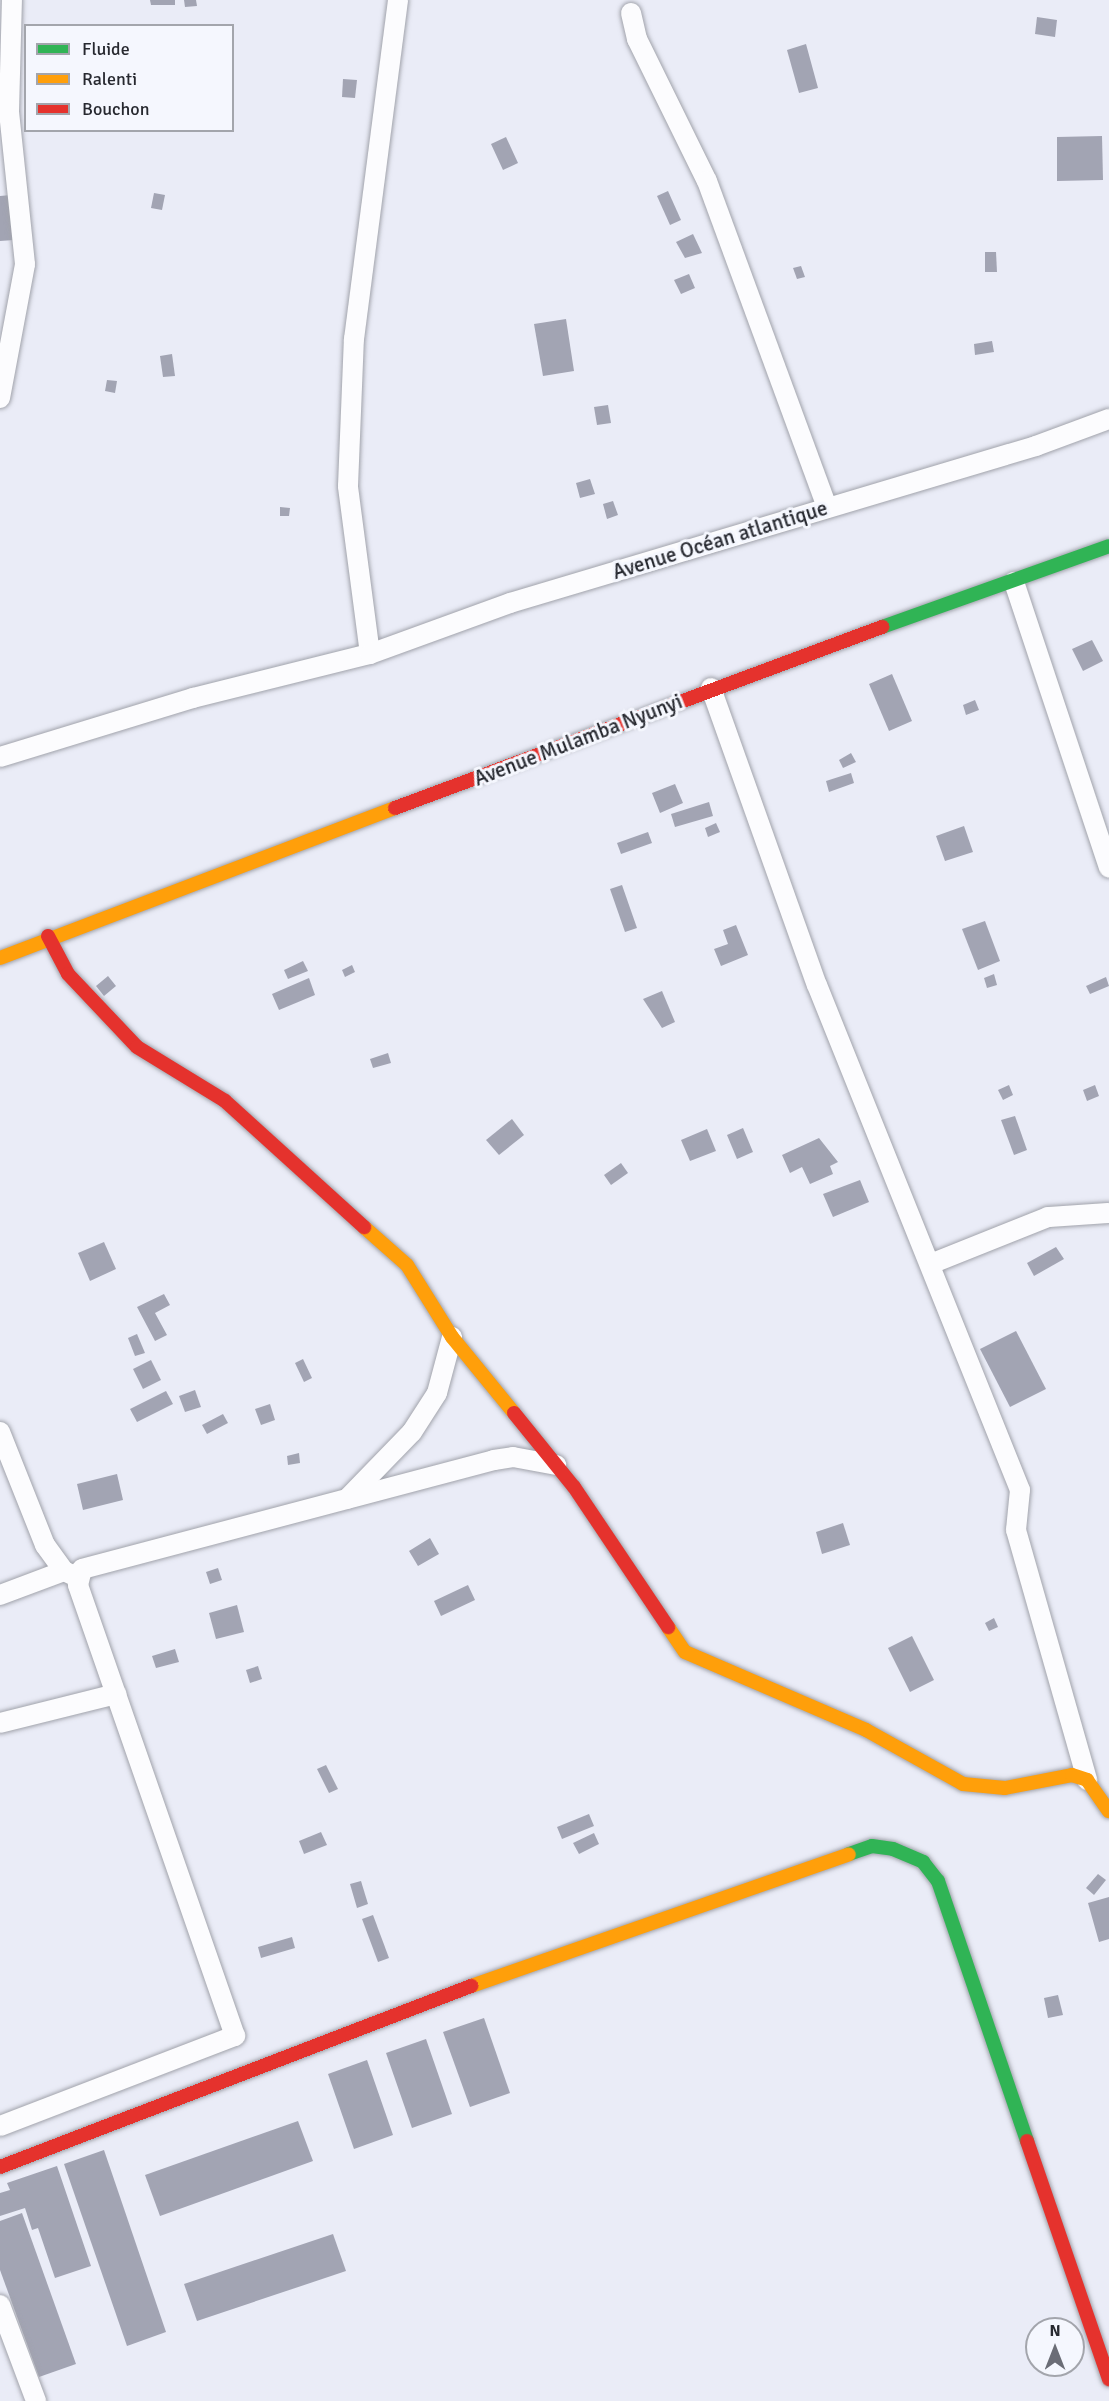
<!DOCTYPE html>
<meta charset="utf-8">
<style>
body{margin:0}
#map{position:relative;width:1109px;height:2401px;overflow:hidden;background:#eaecf7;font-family:Signika,sans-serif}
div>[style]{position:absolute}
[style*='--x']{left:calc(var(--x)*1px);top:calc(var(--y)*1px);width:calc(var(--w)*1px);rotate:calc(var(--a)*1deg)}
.building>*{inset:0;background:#a2a4b3}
.roads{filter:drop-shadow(0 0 2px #a1a3ab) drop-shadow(0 0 2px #a1a3ab)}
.street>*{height:20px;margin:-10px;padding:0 10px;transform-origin:10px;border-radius:10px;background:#fcfcfe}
.fast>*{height:14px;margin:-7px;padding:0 7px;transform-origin:7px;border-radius:7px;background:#30b455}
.slow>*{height:14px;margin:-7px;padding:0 7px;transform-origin:7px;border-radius:7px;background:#ff9f0a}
.jam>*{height:14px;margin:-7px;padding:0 7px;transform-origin:7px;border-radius:7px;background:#e5322d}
span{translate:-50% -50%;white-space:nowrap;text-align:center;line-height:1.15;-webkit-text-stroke:6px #f5f7fe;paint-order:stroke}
.street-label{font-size:21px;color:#272930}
.legend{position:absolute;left:24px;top:24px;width:210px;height:108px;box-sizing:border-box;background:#f5f7fe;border:2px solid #a3a5ac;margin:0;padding:8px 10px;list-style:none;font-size:18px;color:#272930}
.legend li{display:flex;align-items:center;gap:12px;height:30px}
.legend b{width:30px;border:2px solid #a3a5ac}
.north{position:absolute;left:1025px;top:2317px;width:60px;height:60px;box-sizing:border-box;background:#f5f7fe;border:2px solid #a3a5ac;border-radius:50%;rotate:0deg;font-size:16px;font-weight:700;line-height:24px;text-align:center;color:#272930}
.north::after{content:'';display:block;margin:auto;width:21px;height:27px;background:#6b6d76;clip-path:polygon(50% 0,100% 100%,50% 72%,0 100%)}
</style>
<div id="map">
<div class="building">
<i style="clip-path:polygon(150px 0,175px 0,175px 5px,151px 5px)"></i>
<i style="clip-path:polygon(184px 0,196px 0,197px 6px,185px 7px)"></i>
<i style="clip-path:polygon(1037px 17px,1057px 20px,1055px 37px,1035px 34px)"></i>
<i style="clip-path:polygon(806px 44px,818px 88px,799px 93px,787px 50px)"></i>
<i style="clip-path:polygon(343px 79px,357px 80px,355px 98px,342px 97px)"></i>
<i style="clip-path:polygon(1102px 136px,1103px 180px,1057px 181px,1057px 137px)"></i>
<i style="clip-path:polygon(506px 137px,518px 163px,503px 170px,491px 144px)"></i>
<i style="clip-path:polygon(668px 191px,681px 220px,670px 225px,657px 196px)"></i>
<i style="clip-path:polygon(154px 193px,165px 195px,162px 210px,151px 208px)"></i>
<i style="clip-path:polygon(11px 195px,14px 240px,0 241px,0 196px)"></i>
<i style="clip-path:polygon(693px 234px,702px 253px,685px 258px,676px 242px)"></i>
<i style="clip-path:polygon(985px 252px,996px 252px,997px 272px,985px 272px)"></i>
<i style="clip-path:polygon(801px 266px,805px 277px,797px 279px,793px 268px)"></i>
<i style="clip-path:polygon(689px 274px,695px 288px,681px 294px,674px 280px)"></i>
<i style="clip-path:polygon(566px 319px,574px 371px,543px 376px,534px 324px)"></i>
<i style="clip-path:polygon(992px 341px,994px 352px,975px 355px,974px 344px)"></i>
<i style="clip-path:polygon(172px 354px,175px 376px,163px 377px,160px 356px)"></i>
<i style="clip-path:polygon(107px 380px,117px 381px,115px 393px,105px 391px)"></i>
<i style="clip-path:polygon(608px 405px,611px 423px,597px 425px,594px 407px)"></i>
<i style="clip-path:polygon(590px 479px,595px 494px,580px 498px,576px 483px)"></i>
<i style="clip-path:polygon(613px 501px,618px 515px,607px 519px,603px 504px)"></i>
<i style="clip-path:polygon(280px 507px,290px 508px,289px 516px,280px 516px)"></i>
<i style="clip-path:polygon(1092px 640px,1103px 661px,1083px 671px,1072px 649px)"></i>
<i style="clip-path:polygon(892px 674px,912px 721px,889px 731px,869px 684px)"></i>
<i style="clip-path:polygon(975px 700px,979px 710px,966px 715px,963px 705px)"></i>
<i style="clip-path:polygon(851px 753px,856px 762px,843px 768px,839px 760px)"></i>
<i style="clip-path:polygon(851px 773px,854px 783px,829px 792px,826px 781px)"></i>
<i style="clip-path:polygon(675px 784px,683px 803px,660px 813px,652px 793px)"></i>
<i style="clip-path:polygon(709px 802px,713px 816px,675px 827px,671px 814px)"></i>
<i style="clip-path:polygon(716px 823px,720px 832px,708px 837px,705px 828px)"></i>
<i style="clip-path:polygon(964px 826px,973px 852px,945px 861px,936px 836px)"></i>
<i style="clip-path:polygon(648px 832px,652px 843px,621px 854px,617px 843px)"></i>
<i style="clip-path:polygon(622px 885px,637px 928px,625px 932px,610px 889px)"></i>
<i style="clip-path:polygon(985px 921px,1000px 961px,978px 970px,962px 929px)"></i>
<i style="clip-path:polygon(736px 925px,748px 955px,721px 966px,714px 949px,728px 944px,723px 930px)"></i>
<i style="clip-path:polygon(303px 961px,308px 971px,288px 979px,284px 970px)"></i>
<i style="clip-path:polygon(352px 965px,355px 972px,345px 977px,342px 970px)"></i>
<i style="clip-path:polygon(994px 974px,997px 985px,987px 988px,984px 978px)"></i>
<i style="clip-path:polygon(108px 976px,116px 986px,104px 996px,96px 986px)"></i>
<i style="clip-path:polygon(1106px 977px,1109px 986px,1090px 994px,1086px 986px)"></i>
<i style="clip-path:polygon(309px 978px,315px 995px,279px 1010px,272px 994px)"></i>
<i style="clip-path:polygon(662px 991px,675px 1022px,662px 1028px,643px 999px)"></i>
<i style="clip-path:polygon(388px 1053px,391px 1063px,373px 1068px,370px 1059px)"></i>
<i style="clip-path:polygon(1009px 1085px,1013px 1095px,1003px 1100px,998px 1090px)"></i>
<i style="clip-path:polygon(1095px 1085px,1099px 1096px,1087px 1101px,1083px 1090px)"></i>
<i style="clip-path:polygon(1015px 1116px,1027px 1150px,1014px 1155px,1001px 1120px)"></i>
<i style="clip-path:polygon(512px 1119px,524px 1135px,499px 1155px,486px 1140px)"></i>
<i style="clip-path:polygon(743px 1128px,753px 1152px,737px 1159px,727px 1135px)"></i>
<i style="clip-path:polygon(707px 1129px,716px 1151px,690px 1161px,681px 1140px)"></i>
<i style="clip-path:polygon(819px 1138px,838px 1162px,830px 1166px,833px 1174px,810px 1184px,802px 1167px,790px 1173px,782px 1155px)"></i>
<i style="clip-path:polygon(621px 1163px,628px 1173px,611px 1185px,604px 1175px)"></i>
<i style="clip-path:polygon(860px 1180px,869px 1202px,833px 1217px,823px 1194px)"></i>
<i style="clip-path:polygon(104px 1242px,116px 1269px,90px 1281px,78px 1253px)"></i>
<i style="clip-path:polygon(1056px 1247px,1064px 1259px,1034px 1276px,1027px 1263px)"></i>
<i style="clip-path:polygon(164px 1294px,170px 1305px,155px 1313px,167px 1335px,155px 1341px,137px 1307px)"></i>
<i style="clip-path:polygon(1016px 1331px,1046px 1389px,1010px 1407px,980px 1349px)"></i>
<i style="clip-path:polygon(137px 1334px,145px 1353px,135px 1356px,128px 1338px)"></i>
<i style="clip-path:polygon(303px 1359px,312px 1378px,304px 1382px,295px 1363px)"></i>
<i style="clip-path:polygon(151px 1360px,161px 1380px,143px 1389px,133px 1369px)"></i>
<i style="clip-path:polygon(195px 1390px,201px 1407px,185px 1412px,179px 1396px)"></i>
<i style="clip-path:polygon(166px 1391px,173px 1404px,137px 1422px,130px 1409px)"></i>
<i style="clip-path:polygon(270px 1404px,275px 1420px,261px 1425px,255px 1409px)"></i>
<i style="clip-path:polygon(223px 1414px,228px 1423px,207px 1434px,202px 1425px)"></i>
<i style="clip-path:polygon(299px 1453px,300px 1463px,288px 1465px,287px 1456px)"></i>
<i style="clip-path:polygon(117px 1474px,123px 1500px,83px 1510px,77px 1484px)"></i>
<i style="clip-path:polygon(843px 1523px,850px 1545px,822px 1554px,816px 1532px)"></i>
<i style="clip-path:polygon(430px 1538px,439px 1554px,418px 1566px,409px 1551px)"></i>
<i style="clip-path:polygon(218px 1568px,222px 1580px,210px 1584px,206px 1572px)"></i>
<i style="clip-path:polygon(468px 1585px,475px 1600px,441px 1616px,434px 1601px)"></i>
<i style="clip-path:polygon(237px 1605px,244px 1632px,216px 1639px,209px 1613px)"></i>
<i style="clip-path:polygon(994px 1618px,998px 1627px,989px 1631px,985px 1623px)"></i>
<i style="clip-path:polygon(912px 1636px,934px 1680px,910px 1692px,888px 1648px)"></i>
<i style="clip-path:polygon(175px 1649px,179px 1662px,156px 1668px,152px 1656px)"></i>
<i style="clip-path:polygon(258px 1666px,262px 1679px,250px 1683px,246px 1670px)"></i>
<i style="clip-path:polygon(326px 1765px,338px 1789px,329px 1793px,317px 1769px)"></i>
<i style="clip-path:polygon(589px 1814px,594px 1826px,562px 1839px,557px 1827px)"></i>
<i style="clip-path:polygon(321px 1832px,327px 1845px,304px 1854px,299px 1841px)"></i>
<i style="clip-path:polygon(594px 1833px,599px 1844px,579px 1854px,573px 1843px)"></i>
<i style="clip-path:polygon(1098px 1874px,1106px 1880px,1094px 1895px,1086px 1888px)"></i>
<i style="clip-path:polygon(361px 1881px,368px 1904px,357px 1908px,350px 1884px)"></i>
<i style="clip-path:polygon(1109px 1897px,1109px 1939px,1099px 1942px,1088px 1903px)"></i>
<i style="clip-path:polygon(373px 1915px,389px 1958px,378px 1962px,362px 1919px)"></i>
<i style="clip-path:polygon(292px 1937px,295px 1948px,261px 1958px,258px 1947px)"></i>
<i style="clip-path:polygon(1058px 1995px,1063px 2015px,1048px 2018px,1044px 1998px)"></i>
<i style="clip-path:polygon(484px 2018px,510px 2093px,470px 2107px,443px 2032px)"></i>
<i style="clip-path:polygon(426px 2039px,452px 2114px,412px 2128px,386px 2053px)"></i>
<i style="clip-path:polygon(367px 2060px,393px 2135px,354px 2149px,328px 2074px)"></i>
<i style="clip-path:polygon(298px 2121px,313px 2161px,160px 2216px,145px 2175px)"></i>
<i style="clip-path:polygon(104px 2150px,166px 2332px,127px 2346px,64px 2164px)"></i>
<i style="clip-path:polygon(57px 2166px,91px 2266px,55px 2278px,38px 2228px,32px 2230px,25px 2208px,0 2216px,0 2193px,10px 2190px,7px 2183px)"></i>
<i style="clip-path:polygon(22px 2213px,76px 2364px,39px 2377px,0 2270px,0 2221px)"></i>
<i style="clip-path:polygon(333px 2234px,346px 2271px,197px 2321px,184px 2284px)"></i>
</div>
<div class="roads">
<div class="street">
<i style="--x:631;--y:13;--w:27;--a:77"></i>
<i style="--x:637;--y:39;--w:158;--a:63.8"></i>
<i style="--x:707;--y:181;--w:348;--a:69.8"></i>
<i style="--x:0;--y:398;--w:136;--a:-79.4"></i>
<i style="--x:25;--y:264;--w:153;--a:-96"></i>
<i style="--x:9;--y:112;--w:112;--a:-88.5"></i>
<i style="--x:1014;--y:582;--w:301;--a:71.6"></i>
<i style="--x:370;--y:654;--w:169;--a:-97.5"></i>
<i style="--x:348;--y:486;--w:147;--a:-87.7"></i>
<i style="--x:354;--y:339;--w:342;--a:-82.6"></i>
<i style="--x:711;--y:688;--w:315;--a:70.4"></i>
<i style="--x:817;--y:985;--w:544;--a:68.1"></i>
<i style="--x:1020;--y:1490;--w:40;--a:95.7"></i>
<i style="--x:1016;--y:1530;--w:260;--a:74.1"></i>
<i style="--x:0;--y:757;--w:202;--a:-17"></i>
<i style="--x:193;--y:698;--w:182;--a:-14"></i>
<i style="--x:370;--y:654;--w:149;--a:-20"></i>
<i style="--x:510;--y:603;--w:549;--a:-16.62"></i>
<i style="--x:1036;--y:446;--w:78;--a:-20.3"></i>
<i style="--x:933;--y:1263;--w:124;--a:-21.8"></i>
<i style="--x:1048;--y:1217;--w:61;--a:-3.8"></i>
<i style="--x:0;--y:1432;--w:122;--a:68.3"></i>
<i style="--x:45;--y:1545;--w:32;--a:54"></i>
<i style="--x:64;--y:1571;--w:14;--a:25"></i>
<i style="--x:347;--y:1499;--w:93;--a:-45.9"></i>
<i style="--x:412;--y:1432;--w:46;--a:-57.3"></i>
<i style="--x:437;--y:1393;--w:58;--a:-75"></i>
<i style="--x:0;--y:1595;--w:68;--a:-20.6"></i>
<i style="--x:0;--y:1723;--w:120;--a:-14"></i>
<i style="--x:0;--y:2126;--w:252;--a:-21"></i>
<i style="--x:235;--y:2036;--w:478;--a:-109.2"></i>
<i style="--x:78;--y:1585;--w:16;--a:-76"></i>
<i style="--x:82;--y:1569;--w:426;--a:-14.8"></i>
<i style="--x:494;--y:1460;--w:19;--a:-9"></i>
<i style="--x:513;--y:1457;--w:44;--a:10.5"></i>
<i style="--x:0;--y:2305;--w:103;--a:69.4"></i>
</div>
<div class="fast">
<i style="--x:882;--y:627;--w:241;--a:-19.6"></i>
<i style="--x:849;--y:1854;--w:24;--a:-19"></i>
<i style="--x:872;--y:1846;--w:21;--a:8"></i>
<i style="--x:893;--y:1849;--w:33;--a:23"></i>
<i style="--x:923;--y:1862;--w:24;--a:52"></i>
<i style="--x:938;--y:1881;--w:275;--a:71.1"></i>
</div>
<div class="slow">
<i style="--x:0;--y:958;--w:423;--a:-20.8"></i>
<i style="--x:364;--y:1227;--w:57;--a:41.5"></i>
<i style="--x:407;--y:1265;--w:85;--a:58"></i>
<i style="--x:452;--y:1337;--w:98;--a:50.8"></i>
<i style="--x:668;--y:1627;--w:30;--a:56"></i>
<i style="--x:685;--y:1652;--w:197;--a:23.3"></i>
<i style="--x:866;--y:1730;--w:111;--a:29.1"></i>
<i style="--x:963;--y:1784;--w:42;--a:5.4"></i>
<i style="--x:1005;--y:1788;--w:68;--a:-11"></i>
<i style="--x:1072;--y:1775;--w:16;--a:18"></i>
<i style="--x:1087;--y:1780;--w:38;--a:55"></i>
<i style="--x:471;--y:1986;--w:400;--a:-19.2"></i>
</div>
<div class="jam">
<i style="--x:395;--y:808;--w:520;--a:-20.39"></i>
<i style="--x:48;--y:936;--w:43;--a:62.2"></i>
<i style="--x:68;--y:974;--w:100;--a:46.6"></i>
<i style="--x:137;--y:1047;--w:103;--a:31.5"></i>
<i style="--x:225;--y:1101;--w:188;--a:42.2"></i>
<i style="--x:514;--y:1413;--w:95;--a:51"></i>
<i style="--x:574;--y:1487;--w:169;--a:56.1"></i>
<i style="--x:1027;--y:2141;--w:252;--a:71"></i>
<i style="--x:0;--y:2167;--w:505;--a:-21.02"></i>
</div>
</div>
<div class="street-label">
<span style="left:720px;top:540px;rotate:-17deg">Avenue Océan atlantique</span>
<span style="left:578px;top:740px;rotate:-21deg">Avenue Mulamba Nyunyi</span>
</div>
<ul class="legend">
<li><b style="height:8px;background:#30b455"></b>Fluide</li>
<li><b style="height:8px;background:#ff9f0a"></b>Ralenti</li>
<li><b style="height:8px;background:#e5322d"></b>Bouchon</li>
</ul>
<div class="north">N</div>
</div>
